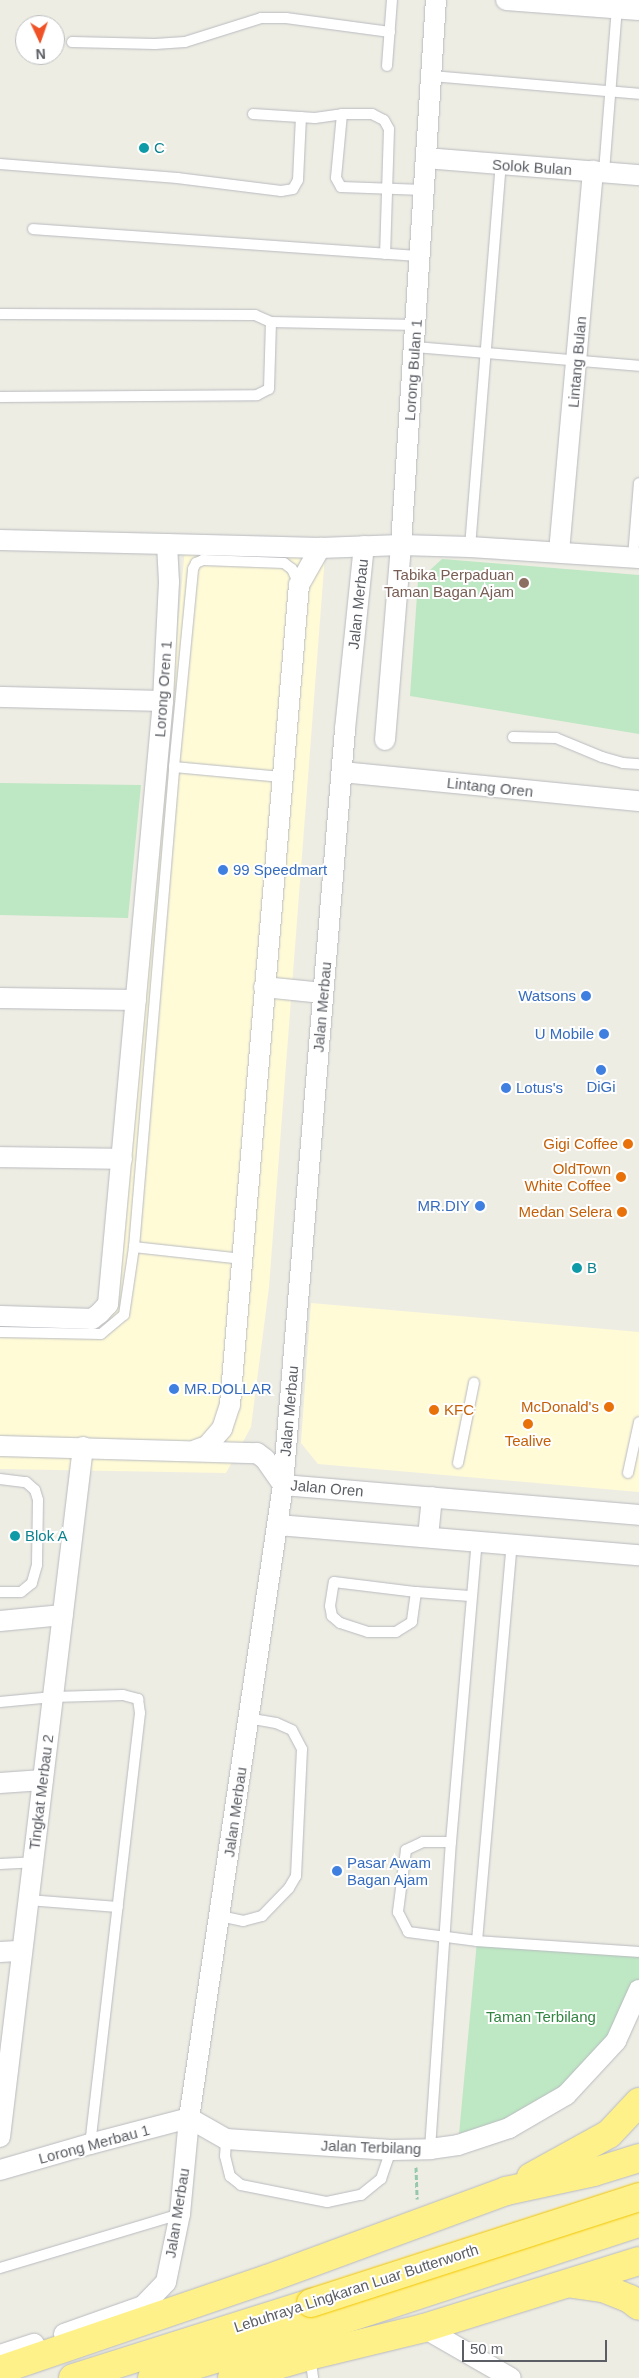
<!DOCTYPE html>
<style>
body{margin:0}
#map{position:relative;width:639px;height:2378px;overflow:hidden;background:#eeede3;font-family:Arial,sans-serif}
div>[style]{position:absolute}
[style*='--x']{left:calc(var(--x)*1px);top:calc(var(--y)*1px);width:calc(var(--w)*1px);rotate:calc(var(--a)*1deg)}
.commercial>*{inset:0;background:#fffbd7}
.green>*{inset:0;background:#bee7c3}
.path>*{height:3px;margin-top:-1.5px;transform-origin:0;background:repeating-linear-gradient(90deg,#96c8ab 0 5px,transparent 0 7.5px)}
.roads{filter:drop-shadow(0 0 1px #b8bac0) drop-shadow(0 0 1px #b8bac0)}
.lane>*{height:10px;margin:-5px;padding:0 5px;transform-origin:5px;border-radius:5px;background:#fff}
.street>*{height:20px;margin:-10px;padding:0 10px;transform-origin:10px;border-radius:10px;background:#fff}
.highway>*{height:28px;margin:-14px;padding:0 14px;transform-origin:14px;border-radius:14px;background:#fff189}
.bridges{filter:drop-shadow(0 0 1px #f1c600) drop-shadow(0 0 1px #f1c600)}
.highway-bridge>*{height:28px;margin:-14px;padding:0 14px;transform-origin:14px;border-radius:14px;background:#fff189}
.dots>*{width:14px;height:14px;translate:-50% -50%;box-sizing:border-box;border:2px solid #fff;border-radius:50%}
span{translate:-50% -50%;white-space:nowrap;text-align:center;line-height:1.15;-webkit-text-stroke:4px #fff;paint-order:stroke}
.culture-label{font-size:15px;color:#0d838f}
.left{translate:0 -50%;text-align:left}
.street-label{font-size:15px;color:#5b5e64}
.education-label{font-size:15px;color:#785e54}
.right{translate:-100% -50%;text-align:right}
.shop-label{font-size:15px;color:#366cbe}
.food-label{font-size:15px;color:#c56008}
.park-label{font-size:15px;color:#318540}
.north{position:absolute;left:15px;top:15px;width:50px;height:50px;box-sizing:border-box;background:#fff;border:1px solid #bdbfc1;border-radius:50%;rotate:177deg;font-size:14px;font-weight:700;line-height:20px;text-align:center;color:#5b5e64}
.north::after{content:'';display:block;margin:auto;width:18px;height:22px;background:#f05227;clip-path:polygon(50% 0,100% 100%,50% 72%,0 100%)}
.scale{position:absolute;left:462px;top:2340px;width:145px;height:22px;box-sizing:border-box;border:2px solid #5b5e64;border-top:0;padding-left:6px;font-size:15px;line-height:18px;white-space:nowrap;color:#5b5e64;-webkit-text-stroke:4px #fff;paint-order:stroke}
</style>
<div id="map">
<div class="commercial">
<i style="clip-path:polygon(185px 548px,325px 555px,269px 1287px,251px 1427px,226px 1473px,0 1469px,0 1321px,96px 1323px,117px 1302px)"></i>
<i style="clip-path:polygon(311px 1303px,639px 1332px,639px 1492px,318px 1464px,301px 1443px)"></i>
</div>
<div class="green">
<i style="clip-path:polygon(442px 559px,639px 575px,639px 734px,410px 696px,418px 581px)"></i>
<i style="clip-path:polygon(0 783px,141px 785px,128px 918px,0 915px)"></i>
<i style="clip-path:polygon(477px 1941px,639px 1952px,639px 1990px,616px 2041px,566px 2095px,458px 2145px)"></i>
</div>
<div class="path">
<i style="--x:416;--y:2167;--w:32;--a:88"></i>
</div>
<div class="roads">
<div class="lane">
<i style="--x:72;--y:42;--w:83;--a:1.4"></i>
<i style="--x:155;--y:44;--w:30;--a:-4"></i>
<i style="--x:185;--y:42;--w:80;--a:-17.5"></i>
<i style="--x:261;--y:18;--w:25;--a:0"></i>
<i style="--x:286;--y:18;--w:105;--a:7.7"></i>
<i style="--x:387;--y:66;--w:66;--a:-85.7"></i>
<i style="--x:431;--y:76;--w:209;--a:4.9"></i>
<i style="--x:253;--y:114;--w:62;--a:3.7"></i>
<i style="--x:315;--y:118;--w:27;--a:-8"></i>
<i style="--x:342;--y:114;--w:30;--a:0"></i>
<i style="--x:372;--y:114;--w:13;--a:27"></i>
<i style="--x:384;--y:120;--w:10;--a:61"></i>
<i style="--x:389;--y:129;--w:125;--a:91.8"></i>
<i style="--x:342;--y:114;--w:64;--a:95.4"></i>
<i style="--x:336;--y:178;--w:10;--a:61"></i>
<i style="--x:341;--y:187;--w:83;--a:2.1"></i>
<i style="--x:0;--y:164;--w:178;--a:4.5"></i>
<i style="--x:177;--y:178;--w:105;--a:7.1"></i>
<i style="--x:281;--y:191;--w:12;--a:-9"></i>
<i style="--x:293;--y:189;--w:10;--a:-61"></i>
<i style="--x:298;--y:180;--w:63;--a:-87.3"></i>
<i style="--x:604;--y:172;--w:165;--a:-85.5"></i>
<i style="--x:33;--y:229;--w:388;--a:4"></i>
<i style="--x:0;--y:314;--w:255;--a:0.2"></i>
<i style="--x:255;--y:315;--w:17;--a:24"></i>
<i style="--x:271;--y:322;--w:145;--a:1.2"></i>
<i style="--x:414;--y:347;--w:226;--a:4.8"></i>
<i style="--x:0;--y:397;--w:257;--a:-0.4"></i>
<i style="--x:257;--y:395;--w:13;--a:-27"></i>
<i style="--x:269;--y:389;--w:67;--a:-88.3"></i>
<i style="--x:470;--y:547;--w:383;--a:-85.4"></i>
<i style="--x:633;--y:557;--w:74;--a:-85.4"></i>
<i style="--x:513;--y:737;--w:43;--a:1.3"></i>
<i style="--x:556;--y:738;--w:50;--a:22.4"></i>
<i style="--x:602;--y:757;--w:22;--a:16"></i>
<i style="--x:623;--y:763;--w:16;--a:4"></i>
<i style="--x:174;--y:767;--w:108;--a:5.3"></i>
<i style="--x:134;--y:1247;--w:109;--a:6.3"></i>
<i style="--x:0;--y:1332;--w:101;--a:1.1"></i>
<i style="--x:101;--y:1334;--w:30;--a:-40"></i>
<i style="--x:124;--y:1315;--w:69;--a:-81.6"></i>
<i style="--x:134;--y:1247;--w:482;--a:-85.2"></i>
<i style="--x:174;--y:767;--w:199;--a:-84.5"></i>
<i style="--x:193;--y:569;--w:7;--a:-63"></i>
<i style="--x:196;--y:563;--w:8;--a:-23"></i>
<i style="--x:203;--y:560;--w:81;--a:2.1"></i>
<i style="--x:284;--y:563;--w:10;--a:37"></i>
<i style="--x:292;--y:569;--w:17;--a:66"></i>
<i style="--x:458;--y:1463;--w:82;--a:-78.7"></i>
<i style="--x:628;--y:1473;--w:52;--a:-77.8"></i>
<i style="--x:0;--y:1479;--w:26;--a:7"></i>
<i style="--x:26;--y:1482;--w:12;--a:42"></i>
<i style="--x:35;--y:1490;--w:10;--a:73"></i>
<i style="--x:38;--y:1500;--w:65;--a:90.9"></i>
<i style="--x:37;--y:1565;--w:19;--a:106"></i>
<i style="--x:32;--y:1583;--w:14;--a:141"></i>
<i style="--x:21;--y:1592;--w:21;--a:180"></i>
<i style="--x:334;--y:1582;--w:83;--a:7"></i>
<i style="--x:416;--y:1592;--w:30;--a:98"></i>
<i style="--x:412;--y:1622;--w:19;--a:148"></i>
<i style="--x:396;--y:1632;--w:28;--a:180"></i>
<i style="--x:368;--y:1632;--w:29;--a:-162"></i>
<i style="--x:340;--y:1623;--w:11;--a:-139"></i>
<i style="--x:332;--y:1616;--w:10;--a:-101"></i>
<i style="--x:330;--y:1606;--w:24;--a:-81"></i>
<i style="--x:416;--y:1592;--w:54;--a:4.2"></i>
<i style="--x:0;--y:1702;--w:53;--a:-5.4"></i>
<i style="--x:53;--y:1697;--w:70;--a:-1.6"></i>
<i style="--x:123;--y:1695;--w:16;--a:15"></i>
<i style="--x:138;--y:1699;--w:14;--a:82"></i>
<i style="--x:140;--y:1713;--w:434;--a:96.6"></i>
<i style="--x:451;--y:1842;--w:28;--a:180"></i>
<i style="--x:423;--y:1842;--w:19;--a:155"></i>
<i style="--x:406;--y:1850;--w:63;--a:97.4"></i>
<i style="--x:398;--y:1912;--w:22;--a:63"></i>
<i style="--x:408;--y:1932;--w:70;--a:7.4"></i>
<i style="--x:477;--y:1941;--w:162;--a:3.9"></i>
<i style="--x:0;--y:1864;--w:33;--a:-3"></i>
<i style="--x:28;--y:1900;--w:90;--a:4.4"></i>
<i style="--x:220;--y:1916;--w:24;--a:12"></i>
<i style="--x:243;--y:1921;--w:20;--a:-15"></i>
<i style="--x:262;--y:1916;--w:39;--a:-46"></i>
<i style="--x:289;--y:1888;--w:14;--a:-60"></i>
<i style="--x:296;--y:1876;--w:127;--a:-87.3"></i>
<i style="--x:302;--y:1749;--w:21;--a:-118"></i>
<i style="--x:292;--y:1730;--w:17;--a:-156"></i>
<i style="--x:276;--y:1723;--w:27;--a:-170"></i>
<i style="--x:477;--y:1941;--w:399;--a:-85"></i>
<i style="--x:226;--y:2139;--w:17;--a:93"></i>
<i style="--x:225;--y:2156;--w:21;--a:76"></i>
<i style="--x:230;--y:2176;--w:14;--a:39"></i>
<i style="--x:241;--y:2185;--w:88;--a:11.2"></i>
<i style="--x:327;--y:2202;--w:35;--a:-12"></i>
<i style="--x:361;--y:2195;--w:26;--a:-39"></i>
<i style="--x:381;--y:2179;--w:31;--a:-71"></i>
<i style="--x:430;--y:2149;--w:308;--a:-86.1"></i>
<i style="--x:451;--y:1842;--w:302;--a:-85.1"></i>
<i style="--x:0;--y:2268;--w:188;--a:-16.7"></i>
<i style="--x:310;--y:2356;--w:22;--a:82"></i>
</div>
<div class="street">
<i style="--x:506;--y:0;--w:133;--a:4.3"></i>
<i style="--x:426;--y:158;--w:214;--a:4.6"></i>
<i style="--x:0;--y:540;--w:167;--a:1.4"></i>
<i style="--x:167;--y:544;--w:38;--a:87"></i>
<i style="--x:169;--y:582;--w:119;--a:92.9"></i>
<i style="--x:163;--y:701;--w:606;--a:95.21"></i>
<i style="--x:108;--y:1304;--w:12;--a:132"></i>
<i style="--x:100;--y:1313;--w:10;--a:143"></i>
<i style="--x:92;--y:1319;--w:92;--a:-178.1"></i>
<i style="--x:167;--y:544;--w:153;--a:1.5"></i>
<i style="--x:320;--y:548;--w:81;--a:-2.1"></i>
<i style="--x:401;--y:545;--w:69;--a:1.7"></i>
<i style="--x:470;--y:547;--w:169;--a:3.7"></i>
<i style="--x:559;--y:552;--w:383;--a:-84.9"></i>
<i style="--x:0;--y:697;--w:163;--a:1.4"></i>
<i style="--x:385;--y:740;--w:196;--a:-85.3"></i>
<i style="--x:401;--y:545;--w:546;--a:-86.33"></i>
<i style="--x:342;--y:772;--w:298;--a:5.6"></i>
<i style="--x:264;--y:987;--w:59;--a:5.8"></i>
<i style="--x:0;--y:998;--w:136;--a:0.8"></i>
<i style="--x:0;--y:1157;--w:122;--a:0.9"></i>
<i style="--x:0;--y:1446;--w:257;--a:1.6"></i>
<i style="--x:257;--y:1453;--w:10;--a:37"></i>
<i style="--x:265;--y:1459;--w:32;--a:55"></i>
<i style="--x:283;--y:1485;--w:357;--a:4.8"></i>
<i style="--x:196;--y:1450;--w:12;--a:-20"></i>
<i style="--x:207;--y:1446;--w:23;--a:-49"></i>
<i style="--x:222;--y:1429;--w:25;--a:-72"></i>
<i style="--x:230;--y:1405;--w:823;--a:-85.19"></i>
<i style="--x:299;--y:585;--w:43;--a:-60.4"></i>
<i style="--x:278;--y:1525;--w:362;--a:4.8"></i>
<i style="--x:428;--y:1537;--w:40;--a:-84.3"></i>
<i style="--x:0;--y:1621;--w:63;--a:-5.4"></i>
<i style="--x:0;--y:1783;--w:43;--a:-4"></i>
<i style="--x:0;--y:1952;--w:22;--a:-3"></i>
<i style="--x:189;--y:2118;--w:43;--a:29.6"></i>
<i style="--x:226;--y:2139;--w:165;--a:3.8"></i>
<i style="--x:391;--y:2150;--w:39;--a:-1"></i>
<i style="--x:430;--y:2149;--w:28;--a:-8"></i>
<i style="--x:458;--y:2145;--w:54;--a:-18.4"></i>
<i style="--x:509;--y:2128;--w:66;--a:-30.1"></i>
<i style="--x:566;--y:2095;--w:74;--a:-47.2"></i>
<i style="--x:616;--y:2041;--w:56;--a:-65.7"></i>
<i style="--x:0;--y:2137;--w:695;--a:-83.14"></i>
<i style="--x:0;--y:2170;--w:94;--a:-16.1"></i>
<i style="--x:90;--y:2144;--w:102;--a:-14.7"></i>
<i style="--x:424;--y:2328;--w:100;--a:29.9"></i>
<i style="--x:64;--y:2334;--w:84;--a:-19.5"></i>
<i style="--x:143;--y:2306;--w:33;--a:-46"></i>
<i style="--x:166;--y:2282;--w:69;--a:-78.4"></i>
<i style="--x:180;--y:2214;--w:96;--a:-84.6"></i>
<i style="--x:189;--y:2118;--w:640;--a:-81.55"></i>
<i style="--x:283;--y:1485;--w:759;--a:-85.31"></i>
<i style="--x:345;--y:729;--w:184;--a:-84.1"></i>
<i style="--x:0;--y:2355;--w:36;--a:-18"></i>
</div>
<div class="highway">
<i style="--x:531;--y:2177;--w:89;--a:-28.9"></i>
<i style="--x:609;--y:2134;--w:44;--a:-46.8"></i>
<i style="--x:573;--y:2284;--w:30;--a:8"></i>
<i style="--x:603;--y:2288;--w:29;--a:22"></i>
<i style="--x:630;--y:2299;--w:11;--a:38"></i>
<i style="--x:0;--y:2370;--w:282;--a:-18.8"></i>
<i style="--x:267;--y:2279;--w:255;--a:-20.2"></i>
<i style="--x:506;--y:2191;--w:90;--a:-12.2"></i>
<i style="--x:594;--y:2172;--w:47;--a:-17.3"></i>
<i style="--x:73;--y:2378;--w:250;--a:-17.5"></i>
<i style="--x:152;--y:2378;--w:166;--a:-16.8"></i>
<i style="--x:311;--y:2330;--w:345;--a:-18.1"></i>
<i style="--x:232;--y:2378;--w:80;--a:-15.9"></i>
<i style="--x:309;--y:2356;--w:118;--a:-13.7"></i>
<i style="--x:424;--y:2328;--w:225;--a:-17.3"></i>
</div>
</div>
<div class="bridges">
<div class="highway-bridge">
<i style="--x:311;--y:2303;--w:345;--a:-17.9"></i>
</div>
</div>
<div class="dots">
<i style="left:144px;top:148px;background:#0f9aa8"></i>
<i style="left:524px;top:583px;background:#8d6e63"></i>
<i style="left:223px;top:870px;background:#3f7fe0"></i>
<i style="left:586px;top:996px;background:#3f7fe0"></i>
<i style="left:604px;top:1034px;background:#3f7fe0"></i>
<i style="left:601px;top:1070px;background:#3f7fe0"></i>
<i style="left:506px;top:1088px;background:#3f7fe0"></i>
<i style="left:628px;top:1144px;background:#e8710a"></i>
<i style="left:621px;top:1177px;background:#e8710a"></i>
<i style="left:480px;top:1206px;background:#3f7fe0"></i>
<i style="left:622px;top:1212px;background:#e8710a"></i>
<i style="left:577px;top:1268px;background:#0f9aa8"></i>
<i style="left:174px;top:1389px;background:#3f7fe0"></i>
<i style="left:609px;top:1407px;background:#e8710a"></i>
<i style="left:434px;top:1410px;background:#e8710a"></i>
<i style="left:528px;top:1424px;background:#e8710a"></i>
<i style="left:15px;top:1536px;background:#0f9aa8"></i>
<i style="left:337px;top:1871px;background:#3f7fe0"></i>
</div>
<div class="culture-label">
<span class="left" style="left:154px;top:148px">C</span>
<span class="left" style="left:587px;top:1268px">B</span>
<span class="left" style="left:25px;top:1536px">Blok A</span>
</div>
<div class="street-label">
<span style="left:532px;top:167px;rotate:4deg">Solok Bulan</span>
<span style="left:577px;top:362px;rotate:-85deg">Lintang Bulan</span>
<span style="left:413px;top:370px;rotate:-86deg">Lorong Bulan 1</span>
<span style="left:358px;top:604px;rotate:-84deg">Jalan Merbau</span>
<span style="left:163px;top:689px;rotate:-86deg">Lorong Oren 1</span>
<span style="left:490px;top:787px;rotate:6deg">Lintang Oren</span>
<span style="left:322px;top:1007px;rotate:-85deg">Jalan Merbau</span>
<span style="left:289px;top:1411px;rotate:-85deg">Jalan Merbau</span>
<span style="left:327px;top:1488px;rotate:5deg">Jalan Oren</span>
<span style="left:41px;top:1792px;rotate:-83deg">Tingkat Merbau 2</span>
<span style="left:235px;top:1812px;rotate:-82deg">Jalan Merbau</span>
<span style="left:94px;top:2144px;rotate:-15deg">Lorong Merbau 1</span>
<span style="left:371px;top:2147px;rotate:2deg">Jalan Terbilang</span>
<span style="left:177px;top:2213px;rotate:-81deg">Jalan Merbau</span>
<span style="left:356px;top:2288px;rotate:-18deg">Lebuhraya Lingkaran Luar Butterworth</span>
</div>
<div class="education-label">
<span class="right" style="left:514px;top:583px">Tabika Perpaduan<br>Taman Bagan Ajam</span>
</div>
<div class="shop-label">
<span class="left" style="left:233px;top:870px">99 Speedmart</span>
<span class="right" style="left:576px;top:996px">Watsons</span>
<span class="right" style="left:594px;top:1034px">U Mobile</span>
<span style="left:601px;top:1087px">DiGi</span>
<span class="left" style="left:516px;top:1088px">Lotus's</span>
<span class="right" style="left:470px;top:1206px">MR.DIY</span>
<span class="left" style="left:184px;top:1389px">MR.DOLLAR</span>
<span class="left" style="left:347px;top:1871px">Pasar Awam<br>Bagan Ajam</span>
</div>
<div class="food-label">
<span class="right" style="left:618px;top:1144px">Gigi Coffee</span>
<span class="right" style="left:611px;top:1177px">OldTown<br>White Coffee</span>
<span class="right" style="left:612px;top:1212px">Medan Selera</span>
<span class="right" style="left:599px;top:1407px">McDonald's</span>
<span class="left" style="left:444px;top:1410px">KFC</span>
<span style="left:528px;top:1441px">Tealive</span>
</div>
<div class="park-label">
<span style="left:541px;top:2017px">Taman Terbilang</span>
</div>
<div class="north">N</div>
<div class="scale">50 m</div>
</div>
